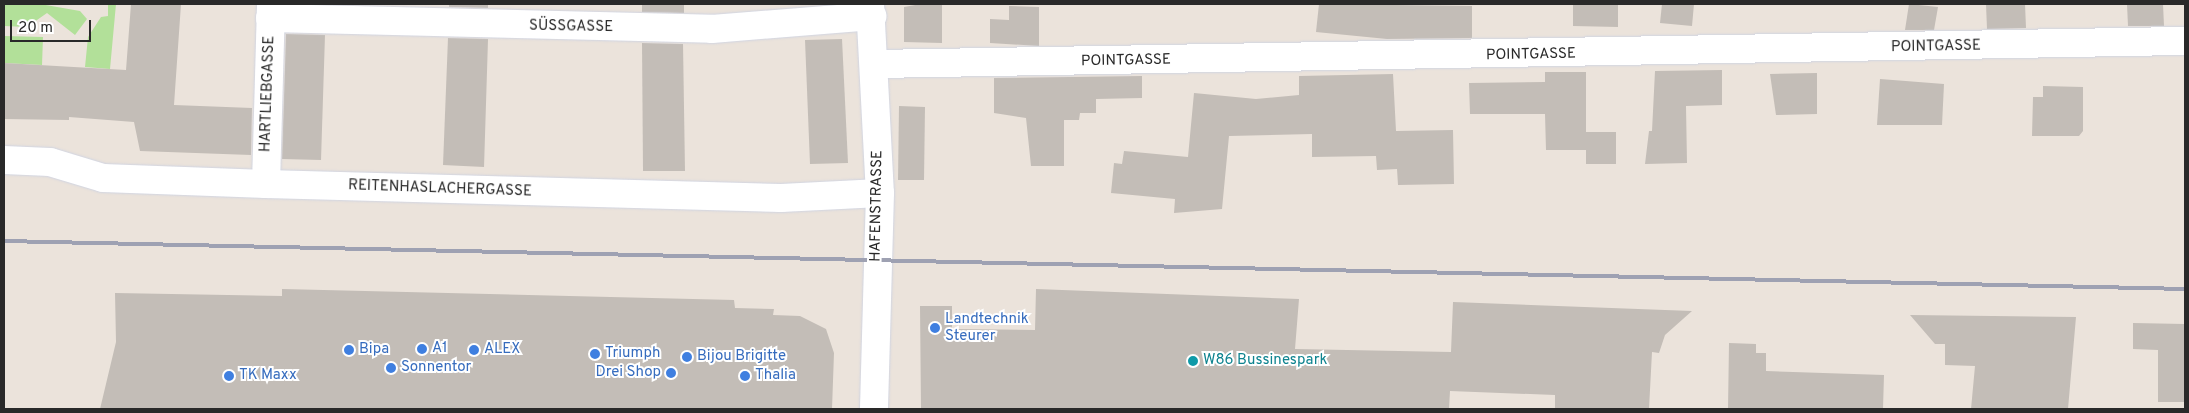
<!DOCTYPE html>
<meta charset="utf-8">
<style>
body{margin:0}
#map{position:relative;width:2189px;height:413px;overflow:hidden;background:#ebe3db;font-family:Overpass,sans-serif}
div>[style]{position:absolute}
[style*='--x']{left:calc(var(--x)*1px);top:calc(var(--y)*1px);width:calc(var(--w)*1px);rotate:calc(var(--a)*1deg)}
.green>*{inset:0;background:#b2e099}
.building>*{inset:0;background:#c3bdb7}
.roads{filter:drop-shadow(0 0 1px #d0d4e1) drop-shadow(0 0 1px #d0d4e1)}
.minor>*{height:28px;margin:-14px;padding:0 14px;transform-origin:14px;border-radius:14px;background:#fff}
.tertiary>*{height:28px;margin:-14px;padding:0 14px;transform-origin:14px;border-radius:14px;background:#fff}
.rail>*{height:4px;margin:-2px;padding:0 2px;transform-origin:2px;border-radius:2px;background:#9ea1b2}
.dots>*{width:14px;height:14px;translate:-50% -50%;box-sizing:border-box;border:2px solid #fff;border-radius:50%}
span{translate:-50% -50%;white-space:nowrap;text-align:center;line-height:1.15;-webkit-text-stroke:4px #fff;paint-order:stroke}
.street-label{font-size:15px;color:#292929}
.shop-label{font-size:15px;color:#366cbe}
.left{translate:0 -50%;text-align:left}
.right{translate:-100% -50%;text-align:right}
.culture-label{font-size:15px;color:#0d838f}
.frame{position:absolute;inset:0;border:5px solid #292929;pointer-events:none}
.scale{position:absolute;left:10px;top:20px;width:81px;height:22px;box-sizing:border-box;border:2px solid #292929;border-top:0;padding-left:6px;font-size:15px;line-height:18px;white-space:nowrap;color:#292929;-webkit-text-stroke:4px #fff;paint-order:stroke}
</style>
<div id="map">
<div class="green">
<i style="clip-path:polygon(4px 4px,40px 4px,80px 11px,87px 19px,75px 35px,47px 13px,27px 27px,4px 26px)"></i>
<i style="clip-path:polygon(108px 4px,116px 4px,110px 69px,85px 67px,88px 37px,101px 17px,108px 16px)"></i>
<i style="clip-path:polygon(4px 36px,43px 37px,42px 65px,4px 63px)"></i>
</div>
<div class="building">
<i style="clip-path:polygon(131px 4px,181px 4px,174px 105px,252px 108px,251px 155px,140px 151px,134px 122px,69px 117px,69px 120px,4px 119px,4px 63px,126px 70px)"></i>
<i style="clip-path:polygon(449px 4px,488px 4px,488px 8px,449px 7px)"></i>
<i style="clip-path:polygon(642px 4px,684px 4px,684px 13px,642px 12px)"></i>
<i style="clip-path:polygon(921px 4px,942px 4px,942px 43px,904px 42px,904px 7px)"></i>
<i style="clip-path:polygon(1319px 4px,1472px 6px,1472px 38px,1387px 39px,1316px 32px)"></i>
<i style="clip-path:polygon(1573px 4px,1618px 4px,1618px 27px,1573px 26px)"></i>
<i style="clip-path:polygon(1662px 4px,1694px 4px,1692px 26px,1660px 23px)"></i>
<i style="clip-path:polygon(1909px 4px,1938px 7px,1934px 30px,1905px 30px)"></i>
<i style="clip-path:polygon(1986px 4px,2025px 4px,2026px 28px,1987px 29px)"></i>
<i style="clip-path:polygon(2127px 4px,2163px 4px,2164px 26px,2128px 26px)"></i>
<i style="clip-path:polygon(1009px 6px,1039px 7px,1039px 46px,990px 43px,990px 19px,1009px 20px)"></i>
<i style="clip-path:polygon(286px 34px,325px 35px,321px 160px,282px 159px)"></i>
<i style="clip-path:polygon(448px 38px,488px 39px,484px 167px,443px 165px)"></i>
<i style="clip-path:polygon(842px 39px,848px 163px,810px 164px,805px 40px)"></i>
<i style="clip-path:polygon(642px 43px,683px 44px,685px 171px,643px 171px)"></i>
<i style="clip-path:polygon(1722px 70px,1722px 105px,1686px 106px,1687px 163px,1645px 164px,1649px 131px,1652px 131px,1655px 71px)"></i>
<i style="clip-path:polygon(1545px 72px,1586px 72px,1586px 150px,1546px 150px,1545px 114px,1470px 114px,1469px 83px,1545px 82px)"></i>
<i style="clip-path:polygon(1817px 73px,1817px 114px,1776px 115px,1770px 74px)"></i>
<i style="clip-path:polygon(1393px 74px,1396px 131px,1453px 130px,1454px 184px,1398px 185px,1397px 169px,1377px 170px,1376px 156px,1312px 157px,1312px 134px,1229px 136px,1222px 209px,1174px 213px,1175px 199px,1111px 193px,1114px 163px,1122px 164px,1124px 151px,1188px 157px,1194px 93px,1256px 99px,1299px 95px,1299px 76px)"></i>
<i style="clip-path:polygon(1142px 76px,1142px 98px,1096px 99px,1096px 113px,1080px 113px,1079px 120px,1064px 120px,1064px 166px,1031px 166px,1026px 118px,994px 113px,994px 78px)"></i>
<i style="clip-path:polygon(1880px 79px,1944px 84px,1942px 125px,1877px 125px)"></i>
<i style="clip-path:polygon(2043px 86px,2083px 87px,2083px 131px,2079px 136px,2032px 136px,2033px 97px,2043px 97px)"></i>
<i style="clip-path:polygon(899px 106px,925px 107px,924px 180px,898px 180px)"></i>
<i style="clip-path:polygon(1586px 132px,1616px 132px,1616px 164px,1586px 164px)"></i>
<i style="clip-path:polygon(282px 289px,734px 300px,735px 308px,774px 309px,773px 315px,800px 316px,826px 329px,834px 353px,832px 409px,100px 409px,116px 342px,115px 293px,282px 296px)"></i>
<i style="clip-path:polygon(1036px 289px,1299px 299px,1295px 349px,1451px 352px,1453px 302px,1692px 311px,1665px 335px,1659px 353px,1652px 352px,1649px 409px,1555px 409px,1555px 395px,1450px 391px,1449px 409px,921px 409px,920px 306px,952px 306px,952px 329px,1035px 330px)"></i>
<i style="clip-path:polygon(1910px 315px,2076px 317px,2068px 409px,1971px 409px,1975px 366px,1945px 365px,1945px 344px,1935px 344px)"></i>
<i style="clip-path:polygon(2133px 323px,2185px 324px,2185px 402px,2158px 402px,2158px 350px,2133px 349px)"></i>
<i style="clip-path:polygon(1729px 343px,1756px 344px,1756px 353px,1766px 353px,1766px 371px,1884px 375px,1883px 409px,1728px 409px)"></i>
</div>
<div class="roads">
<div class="minor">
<i style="--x:270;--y:18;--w:442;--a:1.4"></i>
<i style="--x:712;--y:29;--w:161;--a:-4.6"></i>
<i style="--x:876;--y:64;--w:1309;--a:-1.01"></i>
<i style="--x:4;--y:160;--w:46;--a:2.5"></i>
<i style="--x:50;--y:162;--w:55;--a:16.8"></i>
<i style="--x:103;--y:178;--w:163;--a:2.1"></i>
<i style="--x:266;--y:184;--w:515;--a:1.56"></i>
<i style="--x:781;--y:198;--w:99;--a:-2.9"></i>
<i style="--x:266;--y:184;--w:180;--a:-88.4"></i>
</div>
<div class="tertiary">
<i style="--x:870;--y:4;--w:189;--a:87"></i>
<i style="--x:880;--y:193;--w:216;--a:91.6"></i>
</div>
</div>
<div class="rail">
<i style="--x:4;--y:241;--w:2182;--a:1.26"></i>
</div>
<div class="dots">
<i style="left:935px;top:328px;background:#3f7fe0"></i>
<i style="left:422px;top:349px;background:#3f7fe0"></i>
<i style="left:349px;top:350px;background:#3f7fe0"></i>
<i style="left:474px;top:350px;background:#3f7fe0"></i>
<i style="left:595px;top:354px;background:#3f7fe0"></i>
<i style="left:687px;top:357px;background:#3f7fe0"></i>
<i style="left:1193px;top:361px;background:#0f9aa8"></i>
<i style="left:391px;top:368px;background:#3f7fe0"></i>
<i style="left:671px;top:373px;background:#3f7fe0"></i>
<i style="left:229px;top:376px;background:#3f7fe0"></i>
<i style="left:745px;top:376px;background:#3f7fe0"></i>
</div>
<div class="street-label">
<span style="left:571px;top:27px;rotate:1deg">SÜSSGASSE</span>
<span style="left:1936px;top:47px;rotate:-1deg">POINTGASSE</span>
<span style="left:1531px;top:55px;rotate:-1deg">POINTGASSE</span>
<span style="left:1126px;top:61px;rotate:-1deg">POINTGASSE</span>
<span style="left:268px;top:94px;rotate:-88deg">HARTLIEBGASSE</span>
<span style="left:440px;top:189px;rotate:2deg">REITENHASLACHERGASSE</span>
<span style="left:877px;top:206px;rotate:-89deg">HAFENSTRASSE</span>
</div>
<div class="shop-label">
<span class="left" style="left:945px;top:328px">Landtechnik<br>Steurer</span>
<span class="left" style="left:432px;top:349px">A1</span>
<span class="left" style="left:359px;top:350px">Bipa</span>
<span class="left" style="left:484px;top:350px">ALEX</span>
<span class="left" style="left:605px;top:354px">Triumph</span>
<span class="left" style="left:697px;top:357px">Bijou Brigitte</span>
<span class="left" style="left:401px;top:368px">Sonnentor</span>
<span class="right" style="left:661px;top:373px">Drei Shop</span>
<span class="left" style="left:239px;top:376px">TK Maxx</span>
<span class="left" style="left:755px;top:376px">Thalia</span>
</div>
<div class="culture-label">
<span class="left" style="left:1203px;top:361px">W86 Bussinespark</span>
</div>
<div class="frame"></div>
<div class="scale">20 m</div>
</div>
